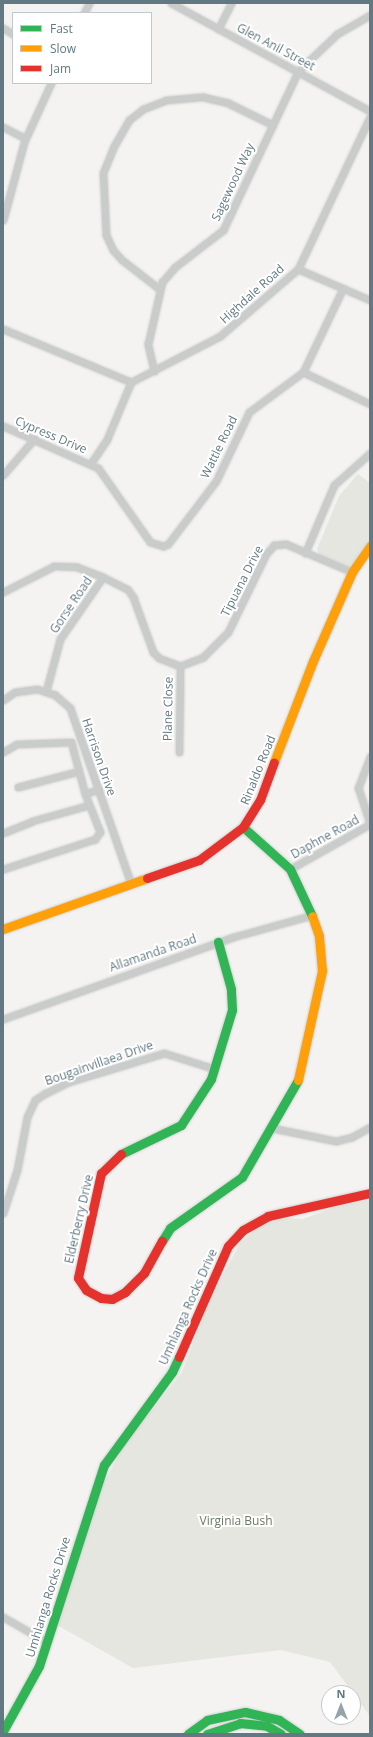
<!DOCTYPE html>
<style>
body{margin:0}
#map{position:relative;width:373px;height:1737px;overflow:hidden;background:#f4f3f1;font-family:"Open Sans",sans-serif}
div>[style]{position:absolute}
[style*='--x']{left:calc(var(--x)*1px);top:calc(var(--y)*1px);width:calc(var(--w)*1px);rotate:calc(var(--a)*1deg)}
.green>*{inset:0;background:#e4e6df}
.roads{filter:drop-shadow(0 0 1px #cfd1d0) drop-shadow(0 0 1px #cfd1d0)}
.street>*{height:7px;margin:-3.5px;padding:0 3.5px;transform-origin:3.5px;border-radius:3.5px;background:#cacbcb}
.fast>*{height:9px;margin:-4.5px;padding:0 4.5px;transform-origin:4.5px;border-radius:4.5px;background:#30b455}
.slow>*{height:9px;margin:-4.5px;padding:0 4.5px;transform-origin:4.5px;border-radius:4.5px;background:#ff9f0a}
.jam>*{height:9px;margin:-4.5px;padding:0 4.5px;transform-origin:4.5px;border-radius:4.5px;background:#e5322d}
span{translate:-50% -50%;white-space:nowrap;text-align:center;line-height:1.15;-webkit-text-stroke:4px #fff;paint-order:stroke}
.street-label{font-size:12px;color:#627983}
.park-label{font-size:12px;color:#6a7a61}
.frame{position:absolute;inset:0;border:4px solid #627983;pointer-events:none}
.legend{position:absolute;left:12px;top:12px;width:140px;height:72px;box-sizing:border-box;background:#fff;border:1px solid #c0c9cd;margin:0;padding:5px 7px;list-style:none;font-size:12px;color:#627983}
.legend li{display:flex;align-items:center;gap:8px;height:20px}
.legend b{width:20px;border:1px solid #c0c9cd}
.north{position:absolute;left:321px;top:1685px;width:40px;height:40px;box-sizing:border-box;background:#fff;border:1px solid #c0c9cd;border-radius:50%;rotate:0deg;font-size:11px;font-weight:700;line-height:16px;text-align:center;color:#627983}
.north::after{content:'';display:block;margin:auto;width:14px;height:18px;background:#95a4aa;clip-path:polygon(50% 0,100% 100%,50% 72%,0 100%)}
</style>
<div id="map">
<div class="green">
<i style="clip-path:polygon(358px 474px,370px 483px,370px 546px,354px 572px,320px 556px,317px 549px,339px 496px)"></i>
<i style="clip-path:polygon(370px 1200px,370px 1716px,330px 1662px,281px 1650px,133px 1668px,57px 1625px,103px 1485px,123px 1447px,182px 1372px,210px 1299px,240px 1243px,259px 1226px,282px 1218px,303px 1219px,332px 1208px)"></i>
</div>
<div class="roads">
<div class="street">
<i style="--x:171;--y:3;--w:226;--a:28.5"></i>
<i style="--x:84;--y:13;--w:11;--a:-63"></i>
<i style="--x:3;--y:28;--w:12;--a:31"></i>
<i style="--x:218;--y:29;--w:29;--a:-63"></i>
<i style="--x:3;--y:127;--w:25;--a:27"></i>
<i style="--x:3;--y:220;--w:81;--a:-74.9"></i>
<i style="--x:24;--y:142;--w:65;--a:-65.4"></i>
<i style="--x:298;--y:269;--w:78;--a:23.3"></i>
<i style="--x:158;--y:288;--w:46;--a:-142.1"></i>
<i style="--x:122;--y:260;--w:13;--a:-132"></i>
<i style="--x:113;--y:250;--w:17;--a:-115"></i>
<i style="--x:106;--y:235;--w:62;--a:-92.8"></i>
<i style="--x:103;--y:173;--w:29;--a:-68"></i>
<i style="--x:114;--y:146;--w:30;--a:-60"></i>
<i style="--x:129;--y:120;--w:18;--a:-38"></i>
<i style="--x:143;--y:109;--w:25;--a:-21"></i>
<i style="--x:166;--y:100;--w:37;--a:-5"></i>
<i style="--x:203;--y:97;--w:26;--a:13"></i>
<i style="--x:228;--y:103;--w:50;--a:26.1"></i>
<i style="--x:3;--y:329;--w:139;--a:22.5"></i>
<i style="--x:131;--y:382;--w:100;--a:-27.3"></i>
<i style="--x:220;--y:336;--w:103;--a:-40.7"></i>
<i style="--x:298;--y:269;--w:168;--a:-64.7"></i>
<i style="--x:154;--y:371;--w:28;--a:-103"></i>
<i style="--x:148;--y:344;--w:64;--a:-77.3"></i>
<i style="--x:162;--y:282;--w:20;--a:-49"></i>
<i style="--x:175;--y:267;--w:61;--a:-37.6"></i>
<i style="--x:223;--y:230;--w:176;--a:-64.7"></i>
<i style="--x:298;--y:71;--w:54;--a:-43.5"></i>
<i style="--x:337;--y:34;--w:38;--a:-30"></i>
<i style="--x:303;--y:372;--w:74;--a:25.5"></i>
<i style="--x:3;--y:426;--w:104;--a:23.9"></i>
<i style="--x:98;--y:468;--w:90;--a:54.9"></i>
<i style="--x:150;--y:542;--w:14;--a:17"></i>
<i style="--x:163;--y:546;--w:5;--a:-22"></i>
<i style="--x:168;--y:544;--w:79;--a:-52.7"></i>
<i style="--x:216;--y:481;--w:76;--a:-64.4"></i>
<i style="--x:249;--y:412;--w:67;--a:-36.5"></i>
<i style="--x:303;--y:372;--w:93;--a:-64.5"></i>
<i style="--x:91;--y:463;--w:29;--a:-56"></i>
<i style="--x:107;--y:439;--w:62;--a:-67.2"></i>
<i style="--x:3;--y:475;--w:48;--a:-49.3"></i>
<i style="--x:305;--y:553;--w:74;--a:-66.9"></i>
<i style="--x:334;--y:485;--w:48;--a:-41.6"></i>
<i style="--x:3;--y:592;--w:57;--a:-27"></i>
<i style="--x:54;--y:566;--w:23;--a:2"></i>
<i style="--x:77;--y:567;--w:28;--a:21"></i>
<i style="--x:103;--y:577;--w:28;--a:27"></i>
<i style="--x:128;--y:590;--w:9;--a:54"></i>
<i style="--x:133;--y:597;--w:59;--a:70"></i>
<i style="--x:153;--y:652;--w:8;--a:45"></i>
<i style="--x:159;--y:658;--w:22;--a:21"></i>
<i style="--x:180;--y:666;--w:25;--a:-21"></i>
<i style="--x:203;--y:657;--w:35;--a:-45"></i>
<i style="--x:228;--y:632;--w:87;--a:-64"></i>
<i style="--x:266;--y:554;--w:12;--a:-48"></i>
<i style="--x:274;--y:545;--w:12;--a:-5"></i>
<i style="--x:286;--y:544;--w:72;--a:23"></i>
<i style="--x:46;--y:691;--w:54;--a:-74.9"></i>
<i style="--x:60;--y:639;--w:75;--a:-55.3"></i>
<i style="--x:3;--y:700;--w:14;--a:-34"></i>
<i style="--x:15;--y:692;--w:22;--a:-8"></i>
<i style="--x:37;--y:689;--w:19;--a:18"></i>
<i style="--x:55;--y:695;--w:20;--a:41"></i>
<i style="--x:70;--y:708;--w:186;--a:70.9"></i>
<i style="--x:3;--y:752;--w:16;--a:-30"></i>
<i style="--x:17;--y:744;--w:54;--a:-2.1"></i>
<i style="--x:71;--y:742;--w:54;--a:74.9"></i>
<i style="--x:85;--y:794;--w:41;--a:68.5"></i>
<i style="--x:100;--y:832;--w:9;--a:126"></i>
<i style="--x:95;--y:839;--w:97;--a:161.9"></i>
<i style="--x:179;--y:752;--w:86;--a:-89.3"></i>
<i style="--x:18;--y:787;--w:63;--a:-14.7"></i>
<i style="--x:85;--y:794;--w:15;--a:-20"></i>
<i style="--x:3;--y:833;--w:31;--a:-22"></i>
<i style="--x:32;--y:821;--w:59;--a:-15.7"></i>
<i style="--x:290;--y:869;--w:92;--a:-29.4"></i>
<i style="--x:370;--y:824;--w:38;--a:-108"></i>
<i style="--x:358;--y:788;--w:34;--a:-69"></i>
<i style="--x:3;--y:1019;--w:244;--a:-19.6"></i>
<i style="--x:233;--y:937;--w:83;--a:-15.4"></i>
<i style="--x:272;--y:1128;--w:65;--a:11.5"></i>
<i style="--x:336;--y:1141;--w:16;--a:-14"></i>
<i style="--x:352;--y:1137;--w:21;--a:-29"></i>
<i style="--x:3;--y:1213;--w:45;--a:-72"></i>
<i style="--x:17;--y:1170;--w:54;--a:-79.3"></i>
<i style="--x:27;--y:1117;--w:19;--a:-65"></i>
<i style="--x:35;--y:1100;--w:11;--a:-34"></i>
<i style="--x:44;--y:1094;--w:28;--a:-26"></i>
<i style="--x:69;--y:1082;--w:99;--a:-17"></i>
<i style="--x:164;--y:1053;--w:53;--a:17.4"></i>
<i style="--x:3;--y:1617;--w:51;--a:29.6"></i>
</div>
<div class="fast">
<i style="--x:243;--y:827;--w:63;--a:41.8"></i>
<i style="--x:290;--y:869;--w:52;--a:64.9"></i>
<i style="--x:121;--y:1154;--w:67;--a:-25.8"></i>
<i style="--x:181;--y:1125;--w:55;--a:-56.9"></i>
<i style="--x:211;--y:1079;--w:72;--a:-73.1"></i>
<i style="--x:232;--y:1010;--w:21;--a:-93"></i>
<i style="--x:231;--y:989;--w:49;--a:-105.5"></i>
<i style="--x:162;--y:1241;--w:15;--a:-58"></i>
<i style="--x:170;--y:1228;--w:88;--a:-35.3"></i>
<i style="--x:242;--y:1177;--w:112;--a:-60"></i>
<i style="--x:3;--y:1731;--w:74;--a:-61"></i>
<i style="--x:39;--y:1666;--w:211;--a:-72.1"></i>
<i style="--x:104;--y:1465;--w:115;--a:-53.8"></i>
<i style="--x:172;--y:1372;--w:17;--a:-65"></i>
<i style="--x:188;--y:1734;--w:24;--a:-36"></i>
<i style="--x:207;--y:1720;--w:39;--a:-12"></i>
<i style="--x:245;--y:1712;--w:35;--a:13"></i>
<i style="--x:279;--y:1720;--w:25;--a:34"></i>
<i style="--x:207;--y:1734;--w:35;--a:-18"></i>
<i style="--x:240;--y:1723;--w:27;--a:6"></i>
<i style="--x:267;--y:1726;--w:16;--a:30"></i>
</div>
<div class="slow">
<i style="--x:274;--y:762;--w:108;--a:-68.9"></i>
<i style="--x:313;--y:661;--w:97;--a:-66.3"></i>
<i style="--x:352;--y:572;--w:32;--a:-55"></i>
<i style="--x:3;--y:929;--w:153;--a:-19.5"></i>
<i style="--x:298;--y:1080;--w:112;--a:-77.6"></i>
<i style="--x:322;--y:971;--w:35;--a:-95"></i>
<i style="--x:319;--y:936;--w:21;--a:-109"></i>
</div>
<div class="jam">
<i style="--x:147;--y:878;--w:55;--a:-19.1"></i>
<i style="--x:199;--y:860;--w:55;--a:-36.9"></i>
<i style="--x:243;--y:827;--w:32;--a:-58"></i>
<i style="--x:260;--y:800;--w:40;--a:-69.8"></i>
<i style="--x:121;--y:1154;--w:28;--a:136"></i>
<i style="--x:101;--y:1173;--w:107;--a:102.4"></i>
<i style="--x:78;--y:1278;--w:14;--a:56"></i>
<i style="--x:86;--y:1290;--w:17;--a:28"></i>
<i style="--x:101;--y:1298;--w:11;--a:5"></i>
<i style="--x:112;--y:1299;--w:15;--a:-28"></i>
<i style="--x:125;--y:1292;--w:27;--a:-45"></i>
<i style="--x:144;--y:1273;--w:37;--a:-61"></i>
<i style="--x:179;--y:1357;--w:121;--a:-66.2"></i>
<i style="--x:228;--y:1246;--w:22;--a:-47"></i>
<i style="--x:243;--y:1230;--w:29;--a:-29"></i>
<i style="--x:268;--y:1216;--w:105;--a:-12.7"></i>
</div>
</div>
<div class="street-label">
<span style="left:276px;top:47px;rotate:28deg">Glen Anil Street</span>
<span style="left:233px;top:182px;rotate:-65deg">Sagewood Way</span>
<span style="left:252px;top:294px;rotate:-42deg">Highdale Road</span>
<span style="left:51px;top:435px;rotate:23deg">Cypress Drive</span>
<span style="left:219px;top:447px;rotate:-64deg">Wattle Road</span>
<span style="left:242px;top:581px;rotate:-63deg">Tipuana Drive</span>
<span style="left:71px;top:605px;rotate:-56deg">Gorse Road</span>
<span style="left:168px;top:709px;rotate:-89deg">Plane Close</span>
<span style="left:99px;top:757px;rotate:71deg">Harrison Drive</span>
<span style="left:258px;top:770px;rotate:-68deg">Rinaldo Road</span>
<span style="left:325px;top:837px;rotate:-29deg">Daphne Road</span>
<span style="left:153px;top:953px;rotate:-19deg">Allamanda Road</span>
<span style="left:99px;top:1063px;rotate:-19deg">Bougainvillaea Drive</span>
<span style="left:79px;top:1219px;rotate:-77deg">Elderberry Drive</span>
<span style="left:188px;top:1307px;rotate:-66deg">Umhlanga Rocks Drive</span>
<span style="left:48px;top:1597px;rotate:-73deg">Umhlanga Rocks Drive</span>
</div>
<div class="park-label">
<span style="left:236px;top:1521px">Virginia Bush</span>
</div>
<div class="frame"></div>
<ul class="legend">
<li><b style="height:5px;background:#30b455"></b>Fast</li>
<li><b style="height:5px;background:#ff9f0a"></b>Slow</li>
<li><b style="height:5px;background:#e5322d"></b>Jam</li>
</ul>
<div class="north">N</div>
</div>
